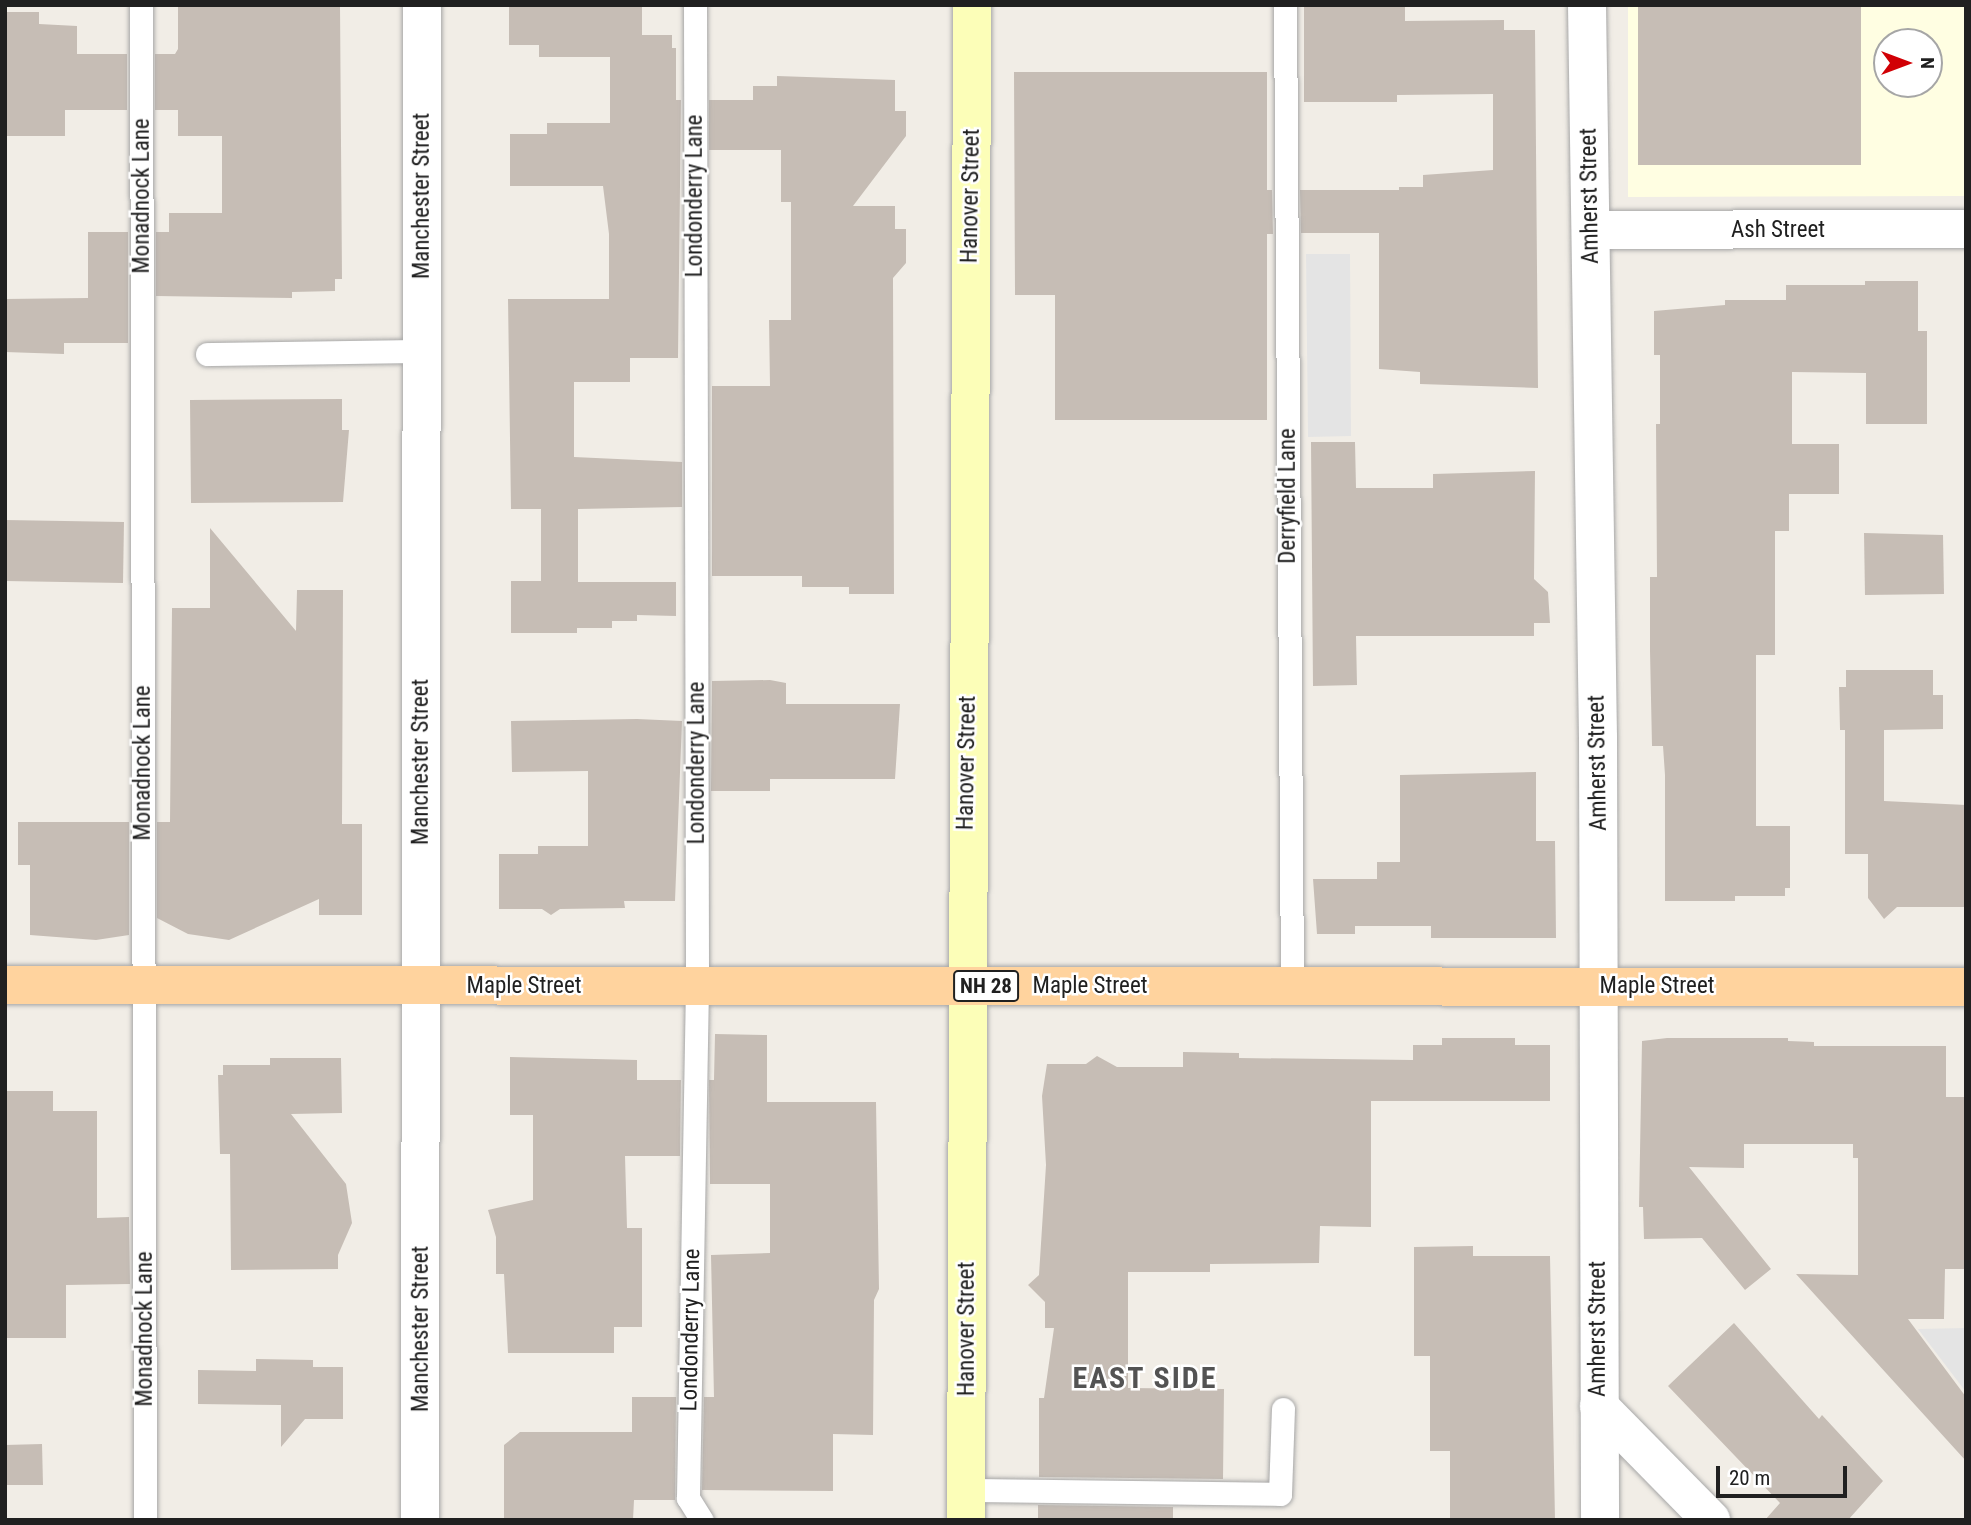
<!DOCTYPE html>
<style>
body{margin:0}
#map{position:relative;width:1971px;height:1525px;overflow:hidden;background:#f1ede6;font-family:"Roboto Condensed",sans-serif}
div>[style]{position:absolute}
[style*='--x']{left:calc(var(--x)*1px);top:calc(var(--y)*1px);width:calc(var(--w)*1px);rotate:calc(var(--a)*1deg)}
.education>*{inset:0;background:#fffee2}
.parking>*{inset:0;background:#e4e4e4}
.building>*{inset:0;background:#c6bdb5}
.roads{filter:drop-shadow(0 0 2px #a7a7a7) drop-shadow(0 0 2px #a7a7a7)}
.lane>*{height:23px;margin:-11.5px;padding:0 11.5px;transform-origin:11.5px;border-radius:11.5px;background:#fff}
.street>*{height:38px;margin:-19px;padding:0 19px;transform-origin:19px;border-radius:19px;background:#fff}
.secondary>*{height:38px;margin:-19px;padding:0 19px;transform-origin:19px;border-radius:19px;background:#fcfeb8}
.primary>*{height:38px;margin:-19px;padding:0 19px;transform-origin:19px;border-radius:19px;background:#ffd39e}
span{translate:-50% -50%;white-space:nowrap;text-align:center;line-height:1.15;-webkit-text-stroke:5px #fff;paint-order:stroke}
.shield-label span{padding:2px 5px;background:#fff;border:2px solid;border-radius:5px;-webkit-text-stroke-width:0}
.shield-label{font-size:21px;color:#202020;font-weight:700}
.street-label{font-size:23px;color:#202020}
.district-label{font-size:30px;color:#535353;font-weight:700;letter-spacing:2px}
.frame{position:absolute;inset:0;border:7px solid #202020;pointer-events:none}
.north{position:absolute;left:1873px;top:28px;width:70px;height:70px;box-sizing:border-box;background:#fff;border:2px solid #a6a6a6;border-radius:50%;rotate:90deg;font-size:19px;font-weight:700;line-height:28px;text-align:center;color:#202020}
.north::after{content:'';display:block;margin:auto;width:24px;height:32px;background:#d10005;clip-path:polygon(50% 0,100% 100%,50% 72%,0 100%)}
.scale{position:absolute;left:1716px;top:1466px;width:131px;height:32px;box-sizing:border-box;border:4px solid #202020;border-top:0;padding-left:9px;font-size:21px;line-height:24px;white-space:nowrap;color:#202020;-webkit-text-stroke:5px #fff;paint-order:stroke}
</style>
<div id="map">
<div class="education">
<i style="clip-path:polygon(evenodd,1628px 5px,1966px 5px,1966px 196px,1628px 197px,1628px 5px,1887px 42px,1929px 42px,1929px 84px,1887px 84px,1887px 42px)"></i>
</div>
<div class="parking">
<i style="clip-path:polygon(1306px 254px,1350px 254px,1351px 436px,1308px 437px)"></i>
<i style="clip-path:polygon(1966px 1328px,1966px 1392px,1918px 1329px)"></i>
</div>
<div class="building">
<i style="clip-path:polygon(178px 5px,340px 5px,342px 279px,335px 279px,335px 291px,292px 292px,292px 298px,156px 296px,156px 232px,169px 232px,169px 213px,222px 213px,222px 136px,178px 136px,178px 110px,155px 110px,155px 54px,175px 54px,178px 49px)"></i>
<i style="clip-path:polygon(509px 5px,642px 5px,642px 35px,672px 35px,672px 48px,676px 48px,676px 100px,681px 100px,678px 358px,630px 358px,630px 382px,574px 382px,574px 457px,682px 462px,682px 507px,578px 509px,578px 582px,676px 582px,676px 616px,637px 615px,637px 621px,612px 621px,612px 628px,577px 628px,577px 633px,511px 633px,511px 581px,541px 581px,541px 509px,511px 509px,508px 299px,609px 299px,609px 234px,603px 186px,510px 186px,510px 134px,547px 134px,547px 123px,610px 123px,610px 57px,539px 57px,539px 45px,509px 45px)"></i>
<i style="clip-path:polygon(1304px 5px,1398px 5px,1405px 7px,1405px 21px,1504px 20px,1504px 30px,1535px 30px,1538px 388px,1420px 384px,1420px 372px,1379px 369px,1379px 233px,1301px 233px,1300px 190px,1399px 190px,1399px 187px,1423px 187px,1423px 175px,1493px 170px,1493px 94px,1397px 95px,1397px 102px,1304px 102px)"></i>
<i style="clip-path:polygon(1638px 5px,1861px 5px,1861px 165px,1638px 165px)"></i>
<i style="clip-path:polygon(5px 12px,39px 12px,39px 24px,77px 26px,77px 54px,127px 54px,127px 110px,65px 110px,65px 136px,5px 136px)"></i>
<i style="clip-path:polygon(1014px 72px,1267px 72px,1267px 190px,1272px 190px,1273px 234px,1267px 234px,1267px 420px,1055px 420px,1055px 295px,1015px 295px)"></i>
<i style="clip-path:polygon(777px 76px,895px 80px,895px 111px,906px 111px,906px 136px,853px 206px,895px 206px,895px 229px,906px 229px,906px 263px,893px 278px,894px 594px,849px 594px,849px 587px,802px 587px,802px 576px,712px 576px,712px 386px,770px 386px,769px 320px,791px 320px,791px 202px,781px 202px,781px 150px,709px 150px,709px 100px,753px 100px,753px 86px,777px 86px)"></i>
<i style="clip-path:polygon(88px 232px,128px 232px,128px 343px,64px 343px,64px 354px,5px 352px,5px 299px,88px 298px)"></i>
<i style="clip-path:polygon(1865px 281px,1918px 281px,1918px 331px,1927px 331px,1927px 424px,1866px 424px,1866px 373px,1792px 372px,1792px 444px,1839px 444px,1839px 494px,1789px 494px,1789px 531px,1775px 531px,1775px 655px,1756px 655px,1756px 826px,1790px 826px,1790px 888px,1785px 888px,1785px 896px,1735px 896px,1735px 901px,1665px 901px,1665px 775px,1663px 746px,1652px 746px,1650px 651px,1650px 577px,1657px 577px,1656px 424px,1660px 424px,1660px 355px,1654px 355px,1654px 311px,1725px 305px,1725px 300px,1786px 300px,1786px 285px,1865px 285px)"></i>
<i style="clip-path:polygon(342px 399px,342px 430px,349px 430px,343px 502px,191px 503px,190px 400px)"></i>
<i style="clip-path:polygon(1311px 442px,1355px 442px,1356px 488px,1433px 488px,1433px 474px,1535px 471px,1534px 579px,1548px 592px,1550px 623px,1534px 623px,1534px 636px,1356px 636px,1357px 685px,1313px 686px)"></i>
<i style="clip-path:polygon(5px 520px,124px 522px,123px 583px,5px 581px)"></i>
<i style="clip-path:polygon(210px 528px,296px 631px,297px 590px,343px 590px,342px 824px,362px 824px,362px 915px,319px 915px,319px 899px,229px 940px,188px 934px,157px 918px,157px 822px,170px 822px,172px 608px,210px 608px)"></i>
<i style="clip-path:polygon(1864px 533px,1943px 535px,1944px 594px,1865px 595px)"></i>
<i style="clip-path:polygon(1846px 670px,1933px 670px,1933px 695px,1943px 695px,1943px 729px,1884px 730px,1884px 801px,1966px 805px,1966px 907px,1897px 907px,1884px 919px,1868px 898px,1868px 854px,1845px 854px,1845px 730px,1840px 730px,1839px 687px,1846px 687px)"></i>
<i style="clip-path:polygon(770px 680px,786px 683px,786px 704px,900px 704px,895px 779px,770px 779px,770px 791px,711px 791px,712px 681px)"></i>
<i style="clip-path:polygon(637px 719px,682px 721px,675px 901px,624px 901px,625px 908px,560px 909px,551px 915px,542px 909px,499px 909px,499px 854px,538px 854px,538px 846px,588px 846px,588px 771px,512px 772px,511px 721px)"></i>
<i style="clip-path:polygon(1536px 772px,1536px 841px,1555px 841px,1556px 938px,1431px 938px,1431px 926px,1355px 926px,1355px 934px,1317px 934px,1313px 879px,1377px 879px,1377px 862px,1400px 862px,1400px 775px)"></i>
<i style="clip-path:polygon(18px 822px,129px 822px,129px 935px,96px 940px,30px 935px,30px 865px,18px 865px)"></i>
<i style="clip-path:polygon(715px 1034px,767px 1035px,767px 1102px,876px 1102px,879px 1289px,874px 1300px,873px 1435px,833px 1434px,833px 1491px,702px 1490px,704px 1397px,714px 1397px,711px 1255px,770px 1253px,770px 1184px,710px 1184px,709px 1080px,714px 1080px)"></i>
<i style="clip-path:polygon(1442px 1038px,1515px 1038px,1515px 1045px,1550px 1045px,1550px 1101px,1371px 1101px,1371px 1227px,1320px 1226px,1319px 1263px,1210px 1264px,1210px 1272px,1128px 1272px,1128px 1388px,1224px 1389px,1223px 1479px,1039px 1477px,1039px 1398px,1044px 1398px,1054px 1328px,1045px 1328px,1045px 1302px,1028px 1285px,1039px 1275px,1046px 1165px,1042px 1096px,1047px 1064px,1086px 1064px,1097px 1056px,1117px 1067px,1183px 1067px,1183px 1052px,1239px 1053px,1239px 1058px,1413px 1060px,1413px 1045px,1442px 1045px)"></i>
<i style="clip-path:polygon(1667px 1038px,1788px 1038px,1788px 1041px,1814px 1042px,1814px 1046px,1946px 1046px,1946px 1097px,1966px 1097px,1966px 1269px,1945px 1269px,1944px 1319px,1908px 1319px,1966px 1397px,1966px 1461px,1796px 1274px,1858px 1275px,1858px 1158px,1853px 1158px,1853px 1144px,1744px 1144px,1744px 1168px,1689px 1167px,1771px 1269px,1745px 1290px,1702px 1238px,1644px 1239px,1643px 1207px,1639px 1207px,1642px 1041px)"></i>
<i style="clip-path:polygon(510px 1057px,637px 1060px,637px 1080px,681px 1080px,680px 1156px,625px 1156px,627px 1228px,642px 1228px,642px 1327px,614px 1327px,614px 1353px,508px 1353px,504px 1274px,496px 1274px,496px 1237px,488px 1210px,533px 1200px,533px 1115px,510px 1115px)"></i>
<i style="clip-path:polygon(270px 1058px,341px 1058px,342px 1113px,291px 1114px,346px 1184px,352px 1223px,338px 1255px,338px 1269px,231px 1270px,230px 1154px,220px 1154px,218px 1075px,223px 1075px,223px 1065px,270px 1065px)"></i>
<i style="clip-path:polygon(5px 1091px,53px 1091px,53px 1111px,97px 1111px,97px 1218px,129px 1217px,130px 1284px,66px 1285px,66px 1338px,5px 1338px)"></i>
<i style="clip-path:polygon(1473px 1246px,1473px 1256px,1550px 1256px,1555px 1520px,1450px 1520px,1450px 1451px,1430px 1451px,1430px 1356px,1414px 1356px,1414px 1247px)"></i>
<i style="clip-path:polygon(1734px 1323px,1819px 1419px,1822px 1415px,1883px 1481px,1848px 1520px,1765px 1520px,1780px 1503px,1668px 1386px)"></i>
<i style="clip-path:polygon(256px 1359px,313px 1360px,313px 1367px,343px 1367px,343px 1419px,305px 1419px,281px 1447px,281px 1405px,198px 1404px,198px 1370px,256px 1371px)"></i>
<i style="clip-path:polygon(632px 1397px,676px 1397px,675px 1500px,634px 1500px,633px 1520px,504px 1520px,504px 1445px,520px 1432px,632px 1432px)"></i>
<i style="clip-path:polygon(42px 1444px,43px 1485px,5px 1485px,5px 1445px)"></i>
<i style="clip-path:polygon(1038px 1505px,1173px 1507px,1173px 1520px,1038px 1520px)"></i>
</div>
<div class="roads">
<div class="lane">
<i style="--x:141;--y:5;--w:1515;--a:89.85"></i>
<i style="--x:695;--y:5;--w:981;--a:89.88"></i>
<i style="--x:697;--y:986;--w:512;--a:91.01"></i>
<i style="--x:688;--y:1498;--w:26;--a:58"></i>
<i style="--x:1285;--y:5;--w:981;--a:89.59"></i>
<i style="--x:207;--y:354;--w:215;--a:-0.8"></i>
<i style="--x:966;--y:1490;--w:314;--a:0.7"></i>
<i style="--x:1280;--y:1494;--w:85;--a:-88"></i>
</div>
<div class="street">
<i style="--x:1587;--y:5;--w:732;--a:89.14"></i>
<i style="--x:1598;--y:737;--w:783;--a:89.85"></i>
<i style="--x:1591;--y:230;--w:375;--a:-0.2"></i>
<i style="--x:1599;--y:1406;--w:160;--a:45.5"></i>
<i style="--x:420;--y:1520;--w:1515;--a:-89.92"></i>
</div>
<div class="secondary">
<i style="--x:966;--y:1520;--w:1515;--a:-89.77"></i>
</div>
<div class="primary">
<i style="--x:5;--y:985;--w:1961;--a:0.06"></i>
</div>
</div>
<div class="shield-label">
<span style="left:986px;top:986px">NH 28</span>
</div>
<div class="street-label">
<span style="left:142px;top:196px;rotate:-90deg">Monadnock Lane</span>
<span style="left:422px;top:196px;rotate:-90deg">Manchester Street</span>
<span style="left:695px;top:196px;rotate:-90deg">Londonderry Lane</span>
<span style="left:971px;top:196px;rotate:-89deg">Hanover Street</span>
<span style="left:1590px;top:196px;rotate:-91deg">Amherst Street</span>
<span style="left:1778px;top:230px">Ash Street</span>
<span style="left:1288px;top:496px;rotate:-90deg">Derryfield Lane</span>
<span style="left:421px;top:762px;rotate:-90deg">Manchester Street</span>
<span style="left:143px;top:763px;rotate:-90deg">Monadnock Lane</span>
<span style="left:697px;top:763px;rotate:-90deg">Londonderry Lane</span>
<span style="left:967px;top:763px;rotate:-89deg">Hanover Street</span>
<span style="left:1598px;top:763px;rotate:-91deg">Amherst Street</span>
<span style="left:524px;top:986px">Maple Street</span>
<span style="left:1090px;top:986px">Maple Street</span>
<span style="left:1657px;top:986px">Maple Street</span>
<span style="left:145px;top:1329px;rotate:-90deg">Monadnock Lane</span>
<span style="left:421px;top:1329px;rotate:-90deg">Manchester Street</span>
<span style="left:967px;top:1329px;rotate:-90deg">Hanover Street</span>
<span style="left:1598px;top:1329px;rotate:-90deg">Amherst Street</span>
<span style="left:691px;top:1330px;rotate:-89deg">Londonderry Lane</span>
</div>
<div class="district-label">
<span style="left:1145px;top:1378px">EAST SIDE</span>
</div>
<div class="frame"></div>
<div class="north">N</div>
<div class="scale">20 m</div>
</div>
